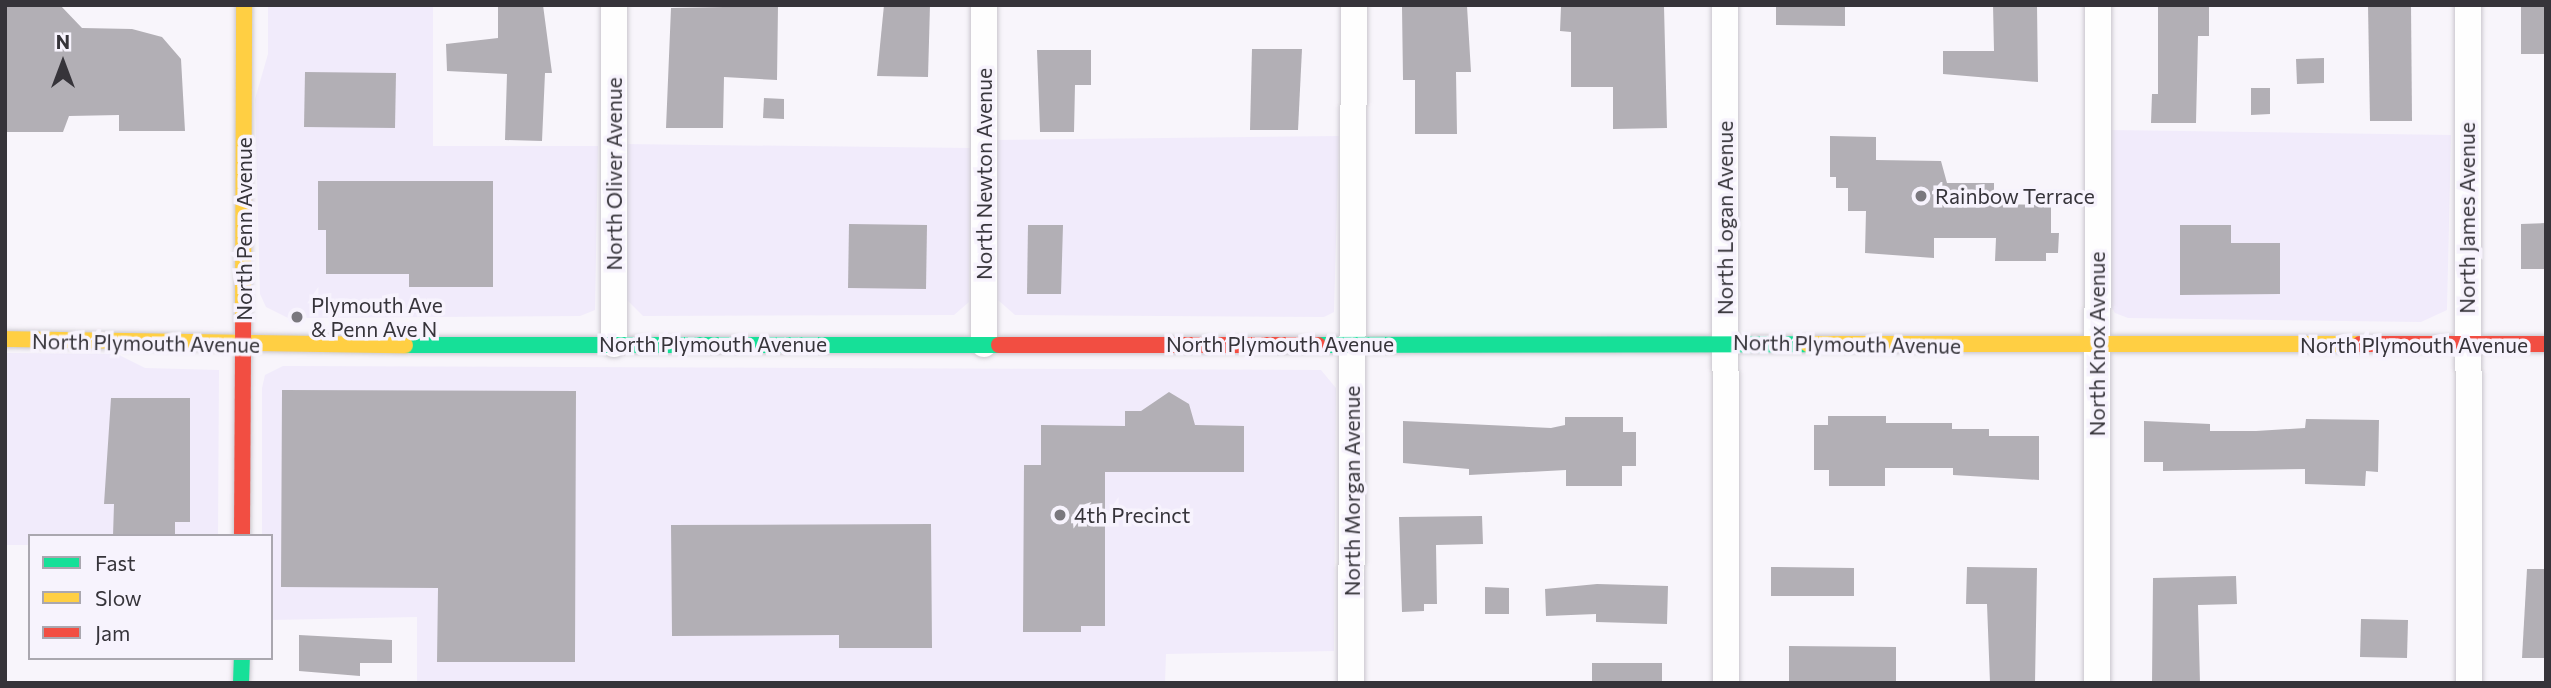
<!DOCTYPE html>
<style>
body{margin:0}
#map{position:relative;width:2551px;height:688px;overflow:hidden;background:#f8f5fb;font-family:Commissioner,sans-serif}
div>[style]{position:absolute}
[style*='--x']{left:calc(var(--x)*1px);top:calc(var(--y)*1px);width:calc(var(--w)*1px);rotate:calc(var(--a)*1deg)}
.built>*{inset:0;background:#f1ebfb}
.building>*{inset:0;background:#b2afb5}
.roads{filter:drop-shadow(0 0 2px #cac7cd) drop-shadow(0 0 2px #cac7cd)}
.street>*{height:26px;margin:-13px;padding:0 13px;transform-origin:13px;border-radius:13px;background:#fefefe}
.fast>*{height:16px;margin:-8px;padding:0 8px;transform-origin:8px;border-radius:8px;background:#16e098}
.slow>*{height:16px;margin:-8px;padding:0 8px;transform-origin:8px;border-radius:8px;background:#ffcf43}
.jam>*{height:16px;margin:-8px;padding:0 8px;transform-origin:8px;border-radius:8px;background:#f24e42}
.dots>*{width:19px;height:19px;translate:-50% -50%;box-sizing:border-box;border:4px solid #f7f3fd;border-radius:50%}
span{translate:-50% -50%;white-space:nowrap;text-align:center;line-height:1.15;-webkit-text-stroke:7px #f7f3fd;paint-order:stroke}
.street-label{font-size:21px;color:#36343a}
.poi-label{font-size:21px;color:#36343a}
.left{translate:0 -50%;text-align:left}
.frame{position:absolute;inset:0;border:7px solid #36343a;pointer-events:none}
.legend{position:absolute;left:28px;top:534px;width:245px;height:126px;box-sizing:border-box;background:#f7f3fd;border:2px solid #aaa7af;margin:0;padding:9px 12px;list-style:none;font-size:21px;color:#36343a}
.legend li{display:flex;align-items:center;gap:14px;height:35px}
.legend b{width:35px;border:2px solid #aaa7af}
.north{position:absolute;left:28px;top:28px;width:70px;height:70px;-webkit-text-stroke:5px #f7f3fd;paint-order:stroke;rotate:0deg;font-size:19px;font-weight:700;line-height:28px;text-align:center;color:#36343a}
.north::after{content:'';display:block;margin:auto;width:24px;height:32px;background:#36343a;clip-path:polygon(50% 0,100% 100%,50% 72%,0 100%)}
</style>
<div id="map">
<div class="built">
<i style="clip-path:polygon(268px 5px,433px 5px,433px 146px,598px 146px,595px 310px,580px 316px,288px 318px,266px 307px,260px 294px,255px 99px,268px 54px)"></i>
<i style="clip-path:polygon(2110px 130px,2451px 135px,2447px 310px,2421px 322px,2128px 318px,2115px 313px,2109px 304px)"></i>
<i style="clip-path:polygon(1339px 136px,1334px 312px,1324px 317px,1015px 315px,998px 300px,996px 140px)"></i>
<i style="clip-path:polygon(623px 144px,970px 148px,969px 302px,954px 315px,643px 316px,627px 300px)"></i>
<i style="clip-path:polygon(5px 353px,117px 354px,145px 368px,219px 370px,218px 536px,30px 536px,30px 545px,5px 545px)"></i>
<i style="clip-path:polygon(283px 366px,1321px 370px,1336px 388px,1334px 651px,1166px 654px,1165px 683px,417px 683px,417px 617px,271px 620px,271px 536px,262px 536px,262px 388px,265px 375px)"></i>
</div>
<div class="building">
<i style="clip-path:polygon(5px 5px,60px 5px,82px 28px,132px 29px,162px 37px,181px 59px,185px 131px,119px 131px,119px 115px,69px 116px,63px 132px,5px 132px)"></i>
<i style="clip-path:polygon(498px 5px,543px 5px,552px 73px,545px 73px,542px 141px,505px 140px,507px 74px,447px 71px,446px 44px,498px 38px)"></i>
<i style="clip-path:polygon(884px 5px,930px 5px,928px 77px,877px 76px)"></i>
<i style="clip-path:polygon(1776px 5px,1845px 5px,1845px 26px,1776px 25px)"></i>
<i style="clip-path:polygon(1993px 5px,2037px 5px,2038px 82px,1943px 74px,1943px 51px,1994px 51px)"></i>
<i style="clip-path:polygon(2158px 5px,2209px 5px,2209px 36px,2198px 36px,2196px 123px,2151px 123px,2152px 94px,2158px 94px)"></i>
<i style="clip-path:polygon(2368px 5px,2411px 5px,2412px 121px,2370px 121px)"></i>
<i style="clip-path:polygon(778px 6px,777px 80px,724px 77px,723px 128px,666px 128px,671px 8px)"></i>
<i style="clip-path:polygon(1467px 6px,1471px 72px,1456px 72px,1457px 134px,1415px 134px,1415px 80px,1403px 80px,1402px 7px)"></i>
<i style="clip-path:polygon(1664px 6px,1667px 128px,1613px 129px,1613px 87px,1571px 87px,1571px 32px,1560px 31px,1561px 7px)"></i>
<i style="clip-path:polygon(2521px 7px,2546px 7px,2546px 54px,2521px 54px)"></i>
<i style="clip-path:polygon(1252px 49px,1302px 49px,1298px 130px,1250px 130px)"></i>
<i style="clip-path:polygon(1037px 50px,1091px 50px,1091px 85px,1075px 85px,1074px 132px,1040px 132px)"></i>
<i style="clip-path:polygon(2324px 58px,2324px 83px,2297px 84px,2296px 59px)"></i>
<i style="clip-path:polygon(305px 72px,396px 73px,395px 128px,304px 127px)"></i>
<i style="clip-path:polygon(2251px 88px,2270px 88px,2270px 114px,2251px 115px)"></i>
<i style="clip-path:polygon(764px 98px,784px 99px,784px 119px,763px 118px)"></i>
<i style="clip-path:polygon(1830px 136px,1876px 137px,1876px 160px,1941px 161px,1947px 183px,1994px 183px,1994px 204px,2051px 205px,2051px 233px,2059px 233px,2058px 253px,2046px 253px,2046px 261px,1995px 261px,1996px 238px,1934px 238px,1934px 258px,1865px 253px,1866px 211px,1848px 211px,1848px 188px,1836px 188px,1836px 177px,1830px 177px)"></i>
<i style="clip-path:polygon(318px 181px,493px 181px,493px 287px,409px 287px,409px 274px,326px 274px,326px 230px,318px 230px)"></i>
<i style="clip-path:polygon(2546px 223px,2546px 269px,2521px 269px,2521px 224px)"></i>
<i style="clip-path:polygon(849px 224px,927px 225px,926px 289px,848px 288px)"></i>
<i style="clip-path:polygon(1028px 225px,1063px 225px,1061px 294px,1027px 294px)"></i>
<i style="clip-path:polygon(2180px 225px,2231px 225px,2231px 243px,2280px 243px,2280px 294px,2180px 295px)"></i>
<i style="clip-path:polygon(282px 390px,576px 391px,575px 662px,437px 662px,438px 588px,281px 587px)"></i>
<i style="clip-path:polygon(1169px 392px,1189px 404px,1195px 425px,1244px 426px,1244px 472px,1105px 472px,1105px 626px,1081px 626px,1081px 632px,1023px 632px,1024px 465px,1041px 465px,1041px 425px,1125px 426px,1125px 411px,1141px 411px)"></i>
<i style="clip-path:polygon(111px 398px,190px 398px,190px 522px,175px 522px,175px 536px,113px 536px,114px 504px,104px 504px)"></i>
<i style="clip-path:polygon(1828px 416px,1886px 416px,1886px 423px,1952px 423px,1952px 429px,1989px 429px,1989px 436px,2039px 436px,2039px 480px,1953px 475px,1953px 468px,1885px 468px,1885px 486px,1829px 486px,1829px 470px,1814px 470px,1814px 425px,1828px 425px)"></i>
<i style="clip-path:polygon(1565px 417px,1623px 417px,1623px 432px,1636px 432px,1636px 466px,1622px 466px,1622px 486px,1566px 486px,1566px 470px,1469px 475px,1469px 469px,1403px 463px,1403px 421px,1551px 428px,1565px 425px)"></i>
<i style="clip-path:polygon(2306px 419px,2379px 420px,2378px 472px,2366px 471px,2365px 486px,2305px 484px,2305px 469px,2163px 471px,2163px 462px,2144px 462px,2144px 421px,2210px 424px,2210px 431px,2256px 431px,2305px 428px)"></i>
<i style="clip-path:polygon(1482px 516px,1483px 544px,1436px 545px,1437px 604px,1424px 604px,1424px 611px,1402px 612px,1399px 517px)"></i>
<i style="clip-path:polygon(931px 524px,932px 648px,839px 648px,839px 635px,672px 636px,671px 525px)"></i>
<i style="clip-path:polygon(1771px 567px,1854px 568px,1854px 596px,1771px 596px)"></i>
<i style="clip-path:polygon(1967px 567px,2037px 568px,2035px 683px,1990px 683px,1987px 604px,1966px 604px)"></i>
<i style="clip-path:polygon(2527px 569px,2546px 569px,2546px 658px,2522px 658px)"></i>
<i style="clip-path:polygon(2236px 576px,2237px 604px,2198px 605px,2200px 683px,2152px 683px,2153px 578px)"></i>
<i style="clip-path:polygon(1597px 584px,1668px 586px,1667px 624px,1596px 622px,1596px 614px,1546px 616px,1545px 589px)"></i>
<i style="clip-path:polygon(1485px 587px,1509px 588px,1509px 614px,1485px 614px)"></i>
<i style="clip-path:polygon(2361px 619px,2408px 620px,2407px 658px,2360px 657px)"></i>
<i style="clip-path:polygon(299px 635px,392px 640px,392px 663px,360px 663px,360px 676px,299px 671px)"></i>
<i style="clip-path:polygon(1789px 646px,1896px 647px,1896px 683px,1789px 683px)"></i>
<i style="clip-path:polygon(1592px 663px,1662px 663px,1662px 683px,1592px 683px)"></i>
</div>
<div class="roads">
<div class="street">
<i style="--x:1725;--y:5;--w:678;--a:89.92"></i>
<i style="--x:2468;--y:5;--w:678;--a:89.92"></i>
<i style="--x:614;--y:344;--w:339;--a:-90"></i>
<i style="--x:984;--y:344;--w:339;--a:-90"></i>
<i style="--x:1351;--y:683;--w:678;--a:-89.75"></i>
<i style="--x:2097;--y:683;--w:678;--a:-89.92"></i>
</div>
<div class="fast">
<i style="--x:405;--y:345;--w:594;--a:0"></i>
<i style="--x:1318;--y:345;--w:490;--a:-0.1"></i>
<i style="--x:241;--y:683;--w:25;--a:-88"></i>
</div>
<div class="slow">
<i style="--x:243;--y:323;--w:318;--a:-89.8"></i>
<i style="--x:5;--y:339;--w:400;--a:0.9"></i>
<i style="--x:1808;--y:344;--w:552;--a:0"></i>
</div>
<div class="jam">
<i style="--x:2360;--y:344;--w:186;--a:0"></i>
<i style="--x:999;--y:345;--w:319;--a:0"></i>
<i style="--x:242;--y:536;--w:213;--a:-89.7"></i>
</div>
</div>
<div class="dots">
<i style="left:1921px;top:196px;background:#7a787e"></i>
<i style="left:297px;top:317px;background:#7a787e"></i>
<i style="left:1060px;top:515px;background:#7a787e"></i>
</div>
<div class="street-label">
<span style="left:614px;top:174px;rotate:-90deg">North Oliver Avenue</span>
<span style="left:984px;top:174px;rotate:-90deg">North Newton Avenue</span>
<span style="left:1725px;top:218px;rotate:-90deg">North Logan Avenue</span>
<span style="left:2467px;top:218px;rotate:-90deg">North James Avenue</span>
<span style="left:244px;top:229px;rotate:-90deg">North Penn Avenue</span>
<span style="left:146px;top:343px;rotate:1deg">North Plymouth Avenue</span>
<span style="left:713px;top:344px">North Plymouth Avenue</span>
<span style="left:1280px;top:344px">North Plymouth Avenue</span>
<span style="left:1847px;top:344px;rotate:1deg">North Plymouth Avenue</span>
<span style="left:2097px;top:344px;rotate:-90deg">North Knox Avenue</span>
<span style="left:2414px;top:345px">North Plymouth Avenue</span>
<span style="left:1352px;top:491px;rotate:-90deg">North Morgan Avenue</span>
</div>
<div class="poi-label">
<span class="left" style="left:1935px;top:196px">Rainbow Terrace</span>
<span class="left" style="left:311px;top:317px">Plymouth Ave<br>&amp; Penn Ave N</span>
<span class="left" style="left:1074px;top:515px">4th Precinct</span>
</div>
<div class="frame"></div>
<ul class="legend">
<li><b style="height:9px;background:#16e098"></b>Fast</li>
<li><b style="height:9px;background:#ffcf43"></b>Slow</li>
<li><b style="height:9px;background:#f24e42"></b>Jam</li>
</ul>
<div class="north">N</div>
</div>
